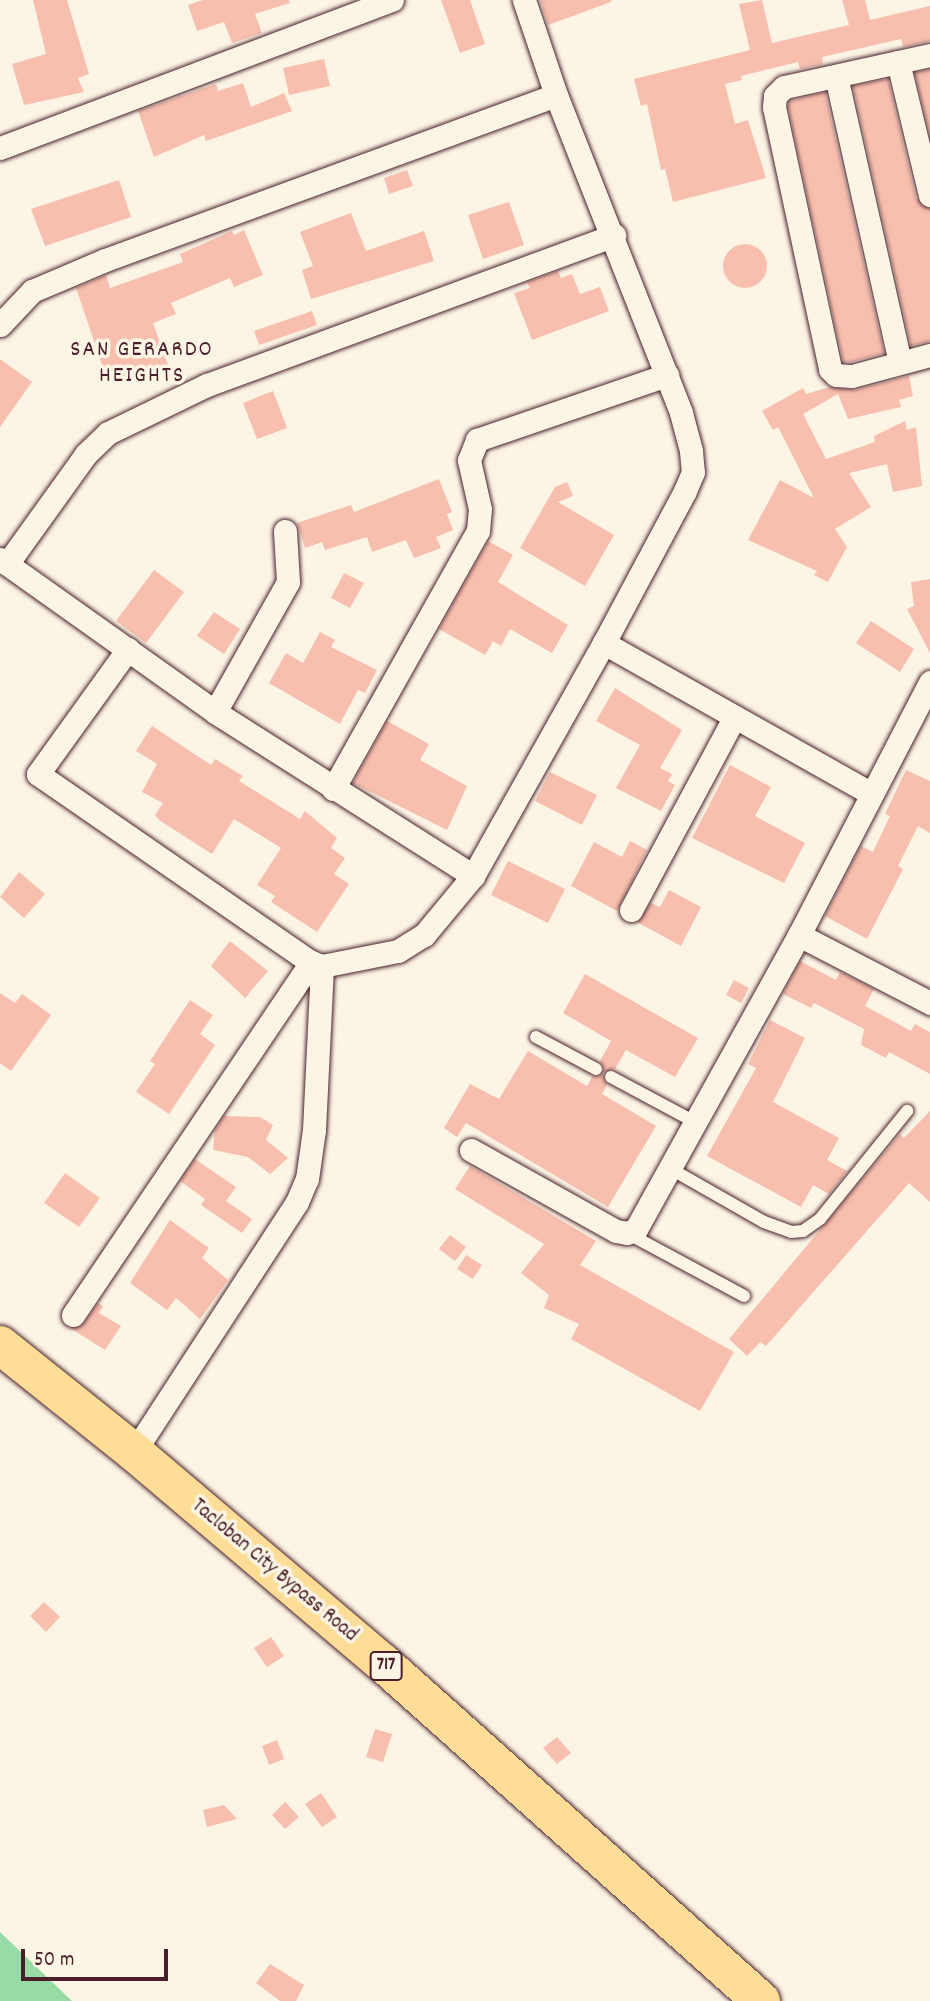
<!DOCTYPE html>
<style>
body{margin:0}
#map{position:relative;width:930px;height:2001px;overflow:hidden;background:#fcf5e5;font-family:Dekko,sans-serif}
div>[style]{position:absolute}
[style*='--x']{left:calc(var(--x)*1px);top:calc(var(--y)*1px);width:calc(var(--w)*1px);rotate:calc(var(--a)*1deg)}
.green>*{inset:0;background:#99dba6}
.building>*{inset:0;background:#f8bfae}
.round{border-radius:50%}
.roads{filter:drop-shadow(0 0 2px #4a1f2b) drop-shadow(0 0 2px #4a1f2b)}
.lane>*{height:12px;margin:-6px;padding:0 6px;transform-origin:6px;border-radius:6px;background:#fcf5e5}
.street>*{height:23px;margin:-11.5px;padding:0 11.5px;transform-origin:11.5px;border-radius:11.5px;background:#fcf5e5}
.highway>*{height:38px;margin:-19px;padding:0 19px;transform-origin:19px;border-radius:19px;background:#fedd96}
span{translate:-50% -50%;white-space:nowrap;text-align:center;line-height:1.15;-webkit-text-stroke:7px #fcf5e5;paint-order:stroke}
.shield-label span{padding:2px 5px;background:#fcf5e5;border:2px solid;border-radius:5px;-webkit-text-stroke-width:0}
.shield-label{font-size:19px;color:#4a1f2b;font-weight:700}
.street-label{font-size:21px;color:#4a1f2b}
.neighbourhood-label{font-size:23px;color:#4a1f2b;letter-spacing:2px}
.scale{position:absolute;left:21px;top:1949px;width:147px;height:32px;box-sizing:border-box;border:4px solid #4a1f2b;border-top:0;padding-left:9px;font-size:21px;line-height:24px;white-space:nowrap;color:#4a1f2b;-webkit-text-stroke:5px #fcf5e5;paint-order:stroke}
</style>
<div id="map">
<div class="green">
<i style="clip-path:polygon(0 1932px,72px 2001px,0 2001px)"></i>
</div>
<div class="building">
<i style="clip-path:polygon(33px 0,67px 0,89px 74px,78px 78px,84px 92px,24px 105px,12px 64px,46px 54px)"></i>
<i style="clip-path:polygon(203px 0,289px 0,290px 3px,255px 14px,262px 33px,232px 43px,224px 22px,197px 31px,188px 5px)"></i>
<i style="clip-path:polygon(441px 0,470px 0,485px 44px,460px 53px)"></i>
<i style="clip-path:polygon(540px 0,611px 0,611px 2px,548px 25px)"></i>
<i style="clip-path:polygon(762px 0,772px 43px,849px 25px,842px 0,865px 0,870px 20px,930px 6px,930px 41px,903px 47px,901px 39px,822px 57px,823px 64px,800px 69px,798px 62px,741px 76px,742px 80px,725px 84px,735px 124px,748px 120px,766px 178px,673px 202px,665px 169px,661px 170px,647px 104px,641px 106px,634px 79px,750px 50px,739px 4px)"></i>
<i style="clip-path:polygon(324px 59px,330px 86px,289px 95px,283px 68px)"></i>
<i style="clip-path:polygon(930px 69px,930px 135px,915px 73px)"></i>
<i style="clip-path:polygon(888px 79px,916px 198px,930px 209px,930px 341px,911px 346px,853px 86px)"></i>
<i style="clip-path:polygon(243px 83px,251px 107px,284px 93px,292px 111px,206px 141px,204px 135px,154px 157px,138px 111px,216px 84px,218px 91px)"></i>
<i style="clip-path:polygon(825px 92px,884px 353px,851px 362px,843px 361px,788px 106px,790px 101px)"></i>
<i style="clip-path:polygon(407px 170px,413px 186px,389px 194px,384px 178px)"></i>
<i style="clip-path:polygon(119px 180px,131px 217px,45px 246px,31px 209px)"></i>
<i style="clip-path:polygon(509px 202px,524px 245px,483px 259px,468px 215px)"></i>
<i style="clip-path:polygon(351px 213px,366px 251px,424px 231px,434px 261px,311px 299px,302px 270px,313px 266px,300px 232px)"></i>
<i style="clip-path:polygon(244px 230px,263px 275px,234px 287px,230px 278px,171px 303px,176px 314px,153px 323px,168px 365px,107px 380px,76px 288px,106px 275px,110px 288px,183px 262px,180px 254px,232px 231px,234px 235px)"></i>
<i class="round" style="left:723px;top:244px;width:44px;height:44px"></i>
<i style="clip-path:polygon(558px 271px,561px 278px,572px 274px,580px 294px,600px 287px,609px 311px,532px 340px,514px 293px,530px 288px,527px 282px)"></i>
<i style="clip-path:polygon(312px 311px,317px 325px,259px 345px,254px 331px)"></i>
<i style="clip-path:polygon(0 359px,32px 382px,0 427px)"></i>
<i style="clip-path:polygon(909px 376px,913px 396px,899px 400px,901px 407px,848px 419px,838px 394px,803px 414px,826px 459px,875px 442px,874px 436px,905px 421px,907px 430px,916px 427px,922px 486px,893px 492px,887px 464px,849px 473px,871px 507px,835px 529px,847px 547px,828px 582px,814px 575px,817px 571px,748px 540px,780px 480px,814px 498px,778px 427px,773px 430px,762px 411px,803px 388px,806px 394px,830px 387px,855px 390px)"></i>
<i style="clip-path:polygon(273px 391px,287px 428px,257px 439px,243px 403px)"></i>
<i style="clip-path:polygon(439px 479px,452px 512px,447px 514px,453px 530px,436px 537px,441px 548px,414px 558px,406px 540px,372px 552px,367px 537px,325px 550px,322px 542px,305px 548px,297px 523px,351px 505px,354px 512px)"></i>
<i style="clip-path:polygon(567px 482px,573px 496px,558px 502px,614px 535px,585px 586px,520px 548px,555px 487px)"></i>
<i style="clip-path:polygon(488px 541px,513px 555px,498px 582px,568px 625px,552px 653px,510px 629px,501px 646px,493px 641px,485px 655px,439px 629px)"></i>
<i style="clip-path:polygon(154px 570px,184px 592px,146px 643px,116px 621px)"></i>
<i style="clip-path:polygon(344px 573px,364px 583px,350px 608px,331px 598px)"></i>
<i style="clip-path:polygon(930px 579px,930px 653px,907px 609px,914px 606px,911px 582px)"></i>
<i style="clip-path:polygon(214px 612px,240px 629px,224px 654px,197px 636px)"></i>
<i style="clip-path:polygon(871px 621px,914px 649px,900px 672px,856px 643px)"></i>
<i style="clip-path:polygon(320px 632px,335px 640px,331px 647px,377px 670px,365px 693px,358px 690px,340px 724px,269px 683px,286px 653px,303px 663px)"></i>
<i style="clip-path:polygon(615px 688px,682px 730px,660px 768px,672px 774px,668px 781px,675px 785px,661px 811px,616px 788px,640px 745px,596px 721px)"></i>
<i style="clip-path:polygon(387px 721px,429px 744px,420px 760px,467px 786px,447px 830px,353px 783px)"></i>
<i style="clip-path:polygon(152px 726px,211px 765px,215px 759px,243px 776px,239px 781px,300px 819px,305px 811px,337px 838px,331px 848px,345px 858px,334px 874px,349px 884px,317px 932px,271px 902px,275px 896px,257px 885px,281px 848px,234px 819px,212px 854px,159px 820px,155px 815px,163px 803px,142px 792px,157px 764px,136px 751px)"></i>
<i style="clip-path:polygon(730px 765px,771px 787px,755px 816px,805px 843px,784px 883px,692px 838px)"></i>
<i style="clip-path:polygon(906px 770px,930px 781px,930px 833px,918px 826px,898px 866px,903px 869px,867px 939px,825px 916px,861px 846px,873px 852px,890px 816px,885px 814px)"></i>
<i style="clip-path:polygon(550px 772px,597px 795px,582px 825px,535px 801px)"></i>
<i style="clip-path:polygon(630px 841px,647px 850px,617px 911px,571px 886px,594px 842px,622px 857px)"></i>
<i style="clip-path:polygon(508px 861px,565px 889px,548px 923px,491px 895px)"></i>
<i style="clip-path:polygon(19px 872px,45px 894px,24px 918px,0 897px)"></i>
<i style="clip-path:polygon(669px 890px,701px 907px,681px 946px,637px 922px,651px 903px,660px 907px)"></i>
<i style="clip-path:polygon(230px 941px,268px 971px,245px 998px,211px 966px)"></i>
<i style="clip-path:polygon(800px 961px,836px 980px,840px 972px,874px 989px,865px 1006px,911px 1031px,915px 1024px,930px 1032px,930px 1074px,889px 1052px,886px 1058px,861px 1045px,864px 1029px,814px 1003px,811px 1008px,783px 994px)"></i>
<i style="clip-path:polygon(585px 974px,698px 1038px,675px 1077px,626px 1050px,615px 1069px,604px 1072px,600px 1061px,611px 1041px,563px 1013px)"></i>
<i style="clip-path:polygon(734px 980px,749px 988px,741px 1003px,726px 995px)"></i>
<i style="clip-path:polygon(0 993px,15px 1003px,22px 994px,51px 1015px,11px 1071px,0 1063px)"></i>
<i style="clip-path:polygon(190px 1000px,213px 1015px,200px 1034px,215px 1045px,169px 1114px,136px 1092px,155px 1064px,150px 1061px)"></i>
<i style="clip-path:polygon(770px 1020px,805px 1038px,773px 1102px,839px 1138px,827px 1160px,847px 1171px,829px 1194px,813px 1185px,801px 1207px,707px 1156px,756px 1068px,748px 1064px)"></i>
<i style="clip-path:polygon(528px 1051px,587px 1086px,592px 1077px,603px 1074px,607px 1085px,602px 1094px,656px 1126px,608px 1207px,466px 1123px,457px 1137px,444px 1128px,470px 1084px,499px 1099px)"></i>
<i style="clip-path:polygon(930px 1111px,930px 1202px,909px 1183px,766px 1346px,760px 1342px,747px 1356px,729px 1339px,900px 1134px,904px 1138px)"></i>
<i style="clip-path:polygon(224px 1116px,260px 1117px,273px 1125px,266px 1140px,288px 1158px,270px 1174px,248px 1157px,213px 1150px,215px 1130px)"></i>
<i style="clip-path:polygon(195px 1159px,236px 1187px,226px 1201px,252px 1219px,242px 1233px,201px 1205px,205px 1199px,180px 1181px)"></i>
<i style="clip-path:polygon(470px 1166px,596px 1241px,580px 1265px,734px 1352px,700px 1411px,571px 1339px,579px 1324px,544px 1308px,549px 1295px,521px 1273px,544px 1244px,455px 1189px)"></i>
<i style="clip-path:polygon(65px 1173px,100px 1198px,79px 1227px,44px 1203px)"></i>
<i style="clip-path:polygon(170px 1220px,209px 1248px,202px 1258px,228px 1280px,200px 1319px,176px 1298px,167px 1310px,130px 1283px)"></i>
<i style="clip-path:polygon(450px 1235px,466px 1247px,455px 1261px,439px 1249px)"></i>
<i style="clip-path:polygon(466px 1255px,482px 1265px,473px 1279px,457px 1269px)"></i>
<i style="clip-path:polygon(98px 1303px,103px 1306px,99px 1313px,121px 1326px,105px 1350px,70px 1328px,84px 1323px)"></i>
<i style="clip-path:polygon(44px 1602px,60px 1617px,46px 1632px,30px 1616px)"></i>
<i style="clip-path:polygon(271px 1637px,284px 1656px,267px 1667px,254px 1648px)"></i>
<i style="clip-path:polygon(375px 1729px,392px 1734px,383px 1762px,366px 1757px)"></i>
<i style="clip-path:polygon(557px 1737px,571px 1753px,557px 1764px,543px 1748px)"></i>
<i style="clip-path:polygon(277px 1740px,284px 1759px,269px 1765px,262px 1746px)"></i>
<i style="clip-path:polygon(321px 1793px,337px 1817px,322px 1827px,305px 1804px)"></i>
<i style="clip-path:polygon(285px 1802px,299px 1817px,285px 1829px,272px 1815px)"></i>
<i style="clip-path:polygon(224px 1805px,237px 1819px,207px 1827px,203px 1810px)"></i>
<i style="clip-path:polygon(270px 1964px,304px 1985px,296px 2001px,280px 2001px,256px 1983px)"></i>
</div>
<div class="roads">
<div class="lane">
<i style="--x:536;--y:1037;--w:68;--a:28.1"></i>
<i style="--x:611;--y:1077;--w:95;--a:28.2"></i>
<i style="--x:671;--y:1169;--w:107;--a:29.7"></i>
<i style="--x:764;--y:1222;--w:29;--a:20"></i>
<i style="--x:791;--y:1232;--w:12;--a:-5"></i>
<i style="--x:803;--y:1231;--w:21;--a:-35"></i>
<i style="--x:820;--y:1219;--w:139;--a:-51.1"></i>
<i style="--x:627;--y:1233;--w:133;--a:28.3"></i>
</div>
<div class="street">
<i style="--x:524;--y:0;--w:100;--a:71.4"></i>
<i style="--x:556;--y:95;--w:342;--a:68.5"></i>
<i style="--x:681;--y:413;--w:39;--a:75"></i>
<i style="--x:691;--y:451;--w:21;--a:85"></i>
<i style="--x:693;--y:472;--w:21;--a:113"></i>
<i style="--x:685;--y:491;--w:172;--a:118.1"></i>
<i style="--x:930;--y:55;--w:149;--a:167.6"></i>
<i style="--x:784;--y:87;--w:13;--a:135"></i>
<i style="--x:775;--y:96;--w:11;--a:95"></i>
<i style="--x:774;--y:107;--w:268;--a:77.9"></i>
<i style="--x:830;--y:369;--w:8;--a:45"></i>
<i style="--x:836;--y:375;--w:16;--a:4"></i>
<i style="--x:852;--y:376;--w:81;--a:-15.1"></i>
<i style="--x:898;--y:62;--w:137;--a:76.5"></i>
<i style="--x:836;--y:76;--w:293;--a:77.4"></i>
<i style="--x:0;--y:148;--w:419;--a:-20.7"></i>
<i style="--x:0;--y:325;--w:47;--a:-46.7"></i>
<i style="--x:32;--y:291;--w:79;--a:-23"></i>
<i style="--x:105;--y:260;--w:480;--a:-20.1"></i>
<i style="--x:0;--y:559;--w:264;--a:35.4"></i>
<i style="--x:215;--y:712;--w:306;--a:32.4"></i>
<i style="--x:473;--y:876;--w:267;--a:-60.7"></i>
<i style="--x:604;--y:643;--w:305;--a:29.4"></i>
<i style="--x:7;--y:564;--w:135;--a:-54.3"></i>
<i style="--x:86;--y:454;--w:30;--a:-44"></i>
<i style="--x:108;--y:433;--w:110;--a:-25.9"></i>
<i style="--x:207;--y:385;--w:434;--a:-20.2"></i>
<i style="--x:128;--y:649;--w:154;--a:125.8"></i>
<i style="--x:38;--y:774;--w:331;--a:34.6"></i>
<i style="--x:311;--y:962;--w:12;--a:20"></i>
<i style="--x:322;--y:966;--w:77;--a:-11.2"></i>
<i style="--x:398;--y:951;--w:31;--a:-32"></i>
<i style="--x:424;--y:935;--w:77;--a:-50.3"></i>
<i style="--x:215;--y:712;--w:149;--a:-60.7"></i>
<i style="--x:288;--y:582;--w:51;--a:-93.4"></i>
<i style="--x:333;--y:789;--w:296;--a:-60.7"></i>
<i style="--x:478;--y:531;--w:22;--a:-85"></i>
<i style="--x:480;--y:509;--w:50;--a:-102.7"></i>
<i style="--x:469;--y:460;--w:22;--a:-68"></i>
<i style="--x:477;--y:440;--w:201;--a:-18.9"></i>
<i style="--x:631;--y:910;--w:218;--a:-61.8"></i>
<i style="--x:799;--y:935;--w:148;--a:27.4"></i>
<i style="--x:471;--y:1150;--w:166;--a:29.2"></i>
<i style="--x:616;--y:1231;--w:11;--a:10"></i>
<i style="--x:627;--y:1233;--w:10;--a:-24"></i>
<i style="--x:636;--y:1229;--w:336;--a:-61"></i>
<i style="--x:799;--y:935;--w:285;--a:-62.6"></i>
<i style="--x:73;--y:1315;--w:426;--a:-56"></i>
<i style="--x:134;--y:1452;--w:298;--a:-56.9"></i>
<i style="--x:297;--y:1202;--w:25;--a:-67"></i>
<i style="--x:307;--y:1179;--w:49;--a:-81.9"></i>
<i style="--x:314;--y:1130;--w:164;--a:-87.2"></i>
</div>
<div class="highway">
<i style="--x:0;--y:1345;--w:171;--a:38.6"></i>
<i style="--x:134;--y:1452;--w:326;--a:40.3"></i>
<i style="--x:383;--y:1663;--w:507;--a:41.8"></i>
</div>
</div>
<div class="shield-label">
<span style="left:386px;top:1666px">717</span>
</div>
<div class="street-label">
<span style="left:274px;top:1571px;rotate:40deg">Tacloban City Bypass Road</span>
</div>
<div class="neighbourhood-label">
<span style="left:142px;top:364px">SAN GERARDO<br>HEIGHTS</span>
</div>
<div class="scale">50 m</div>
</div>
